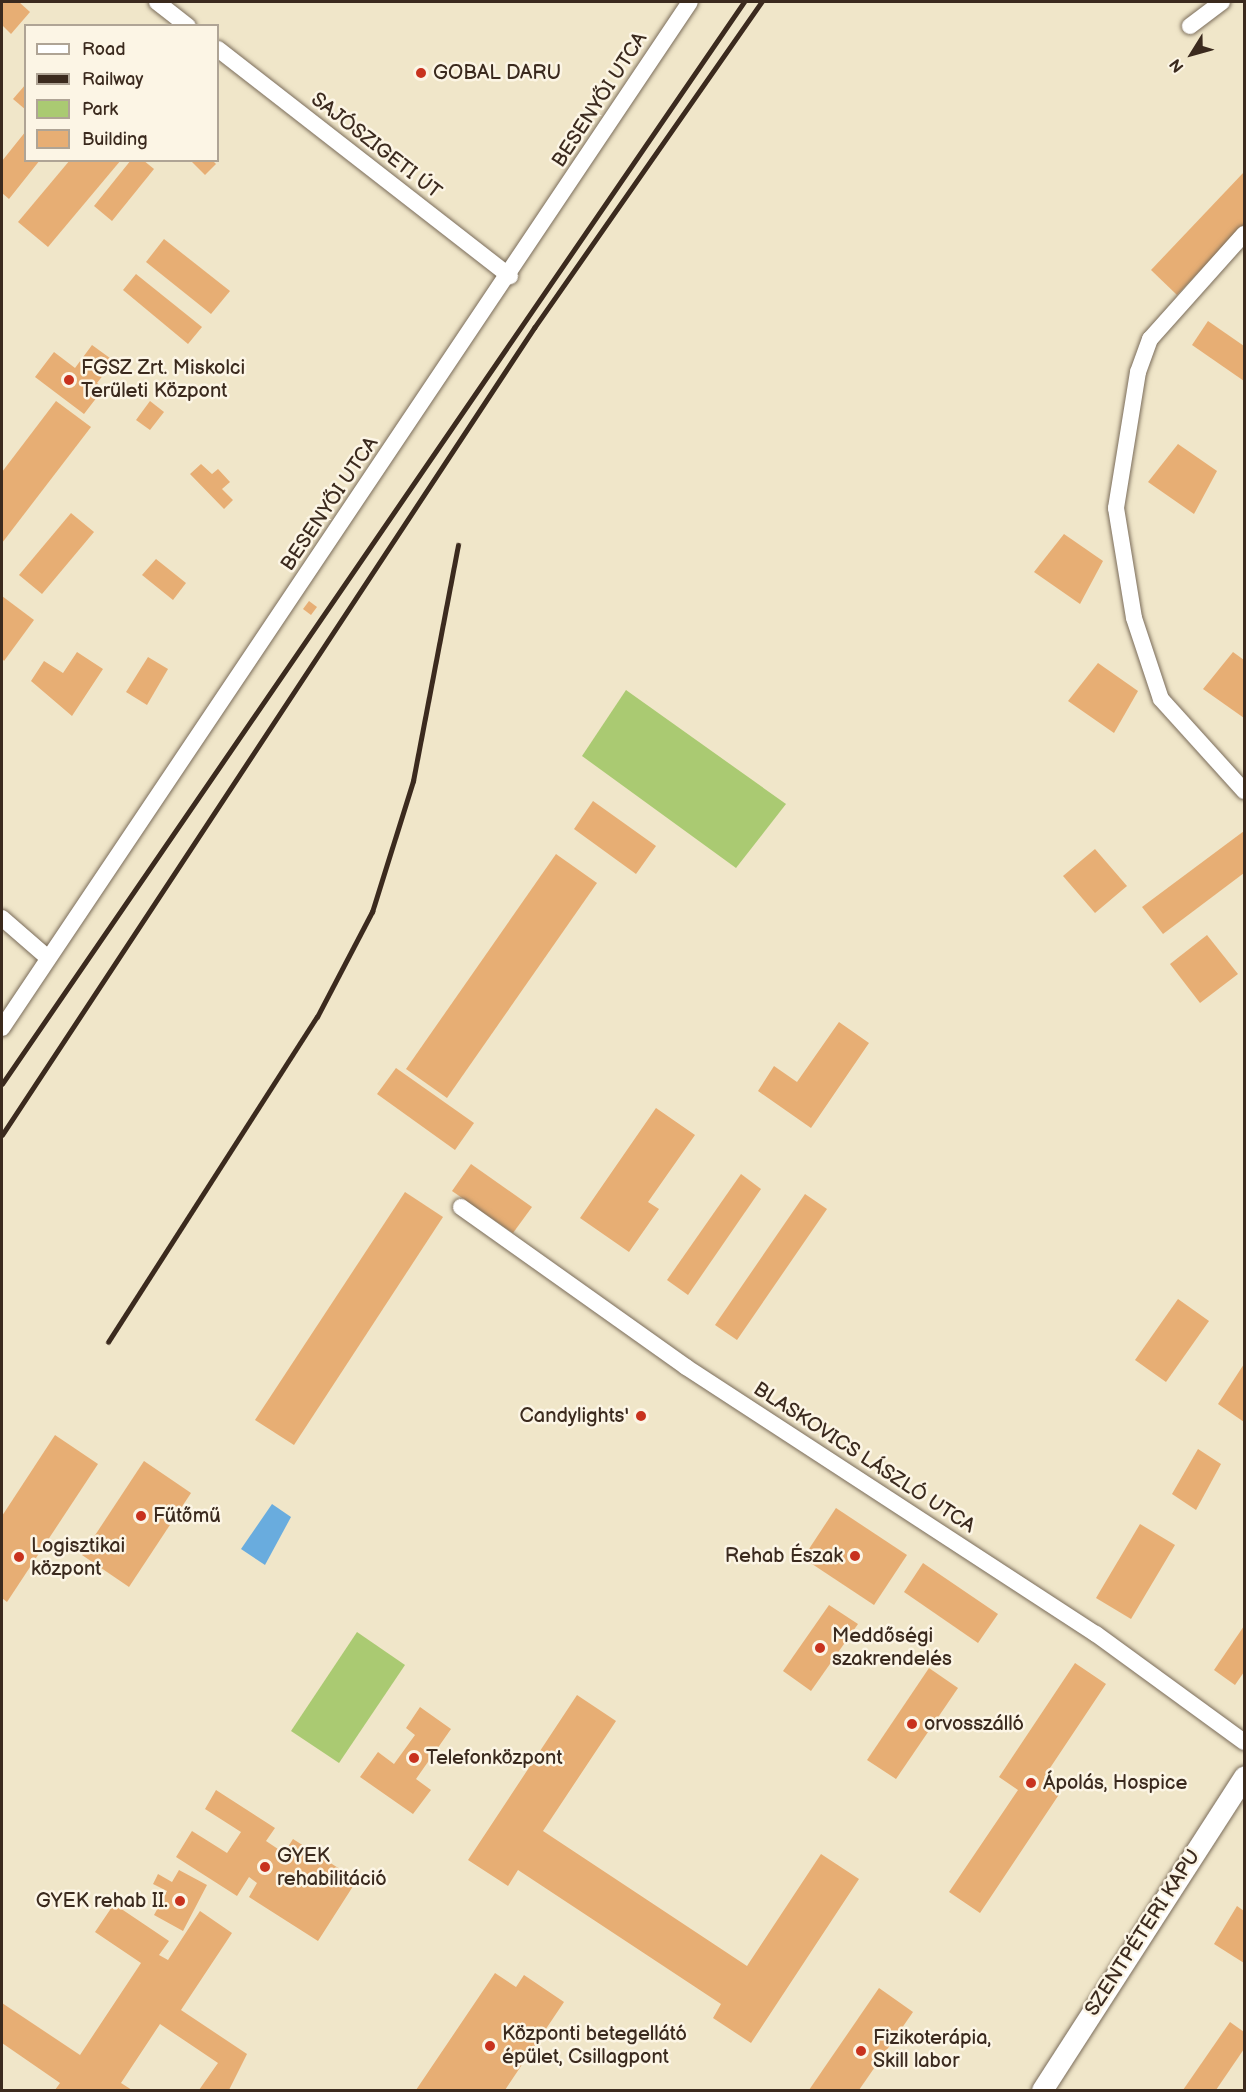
<!DOCTYPE html>
<meta charset="utf-8">
<style>
body{margin:0}
#map{position:relative;width:1246px;height:2092px;overflow:hidden;background:#f0e6c9;font-family:"Balsamiq Sans",sans-serif}
div>[style]{position:absolute}
[style*='--x']{left:calc(var(--x)*1px);top:calc(var(--y)*1px);width:calc(var(--w)*1px);rotate:calc(var(--a)*1deg)}
.green>*{inset:0;background:#aaca72}
.water>*{inset:0;background:#69acde}
.building>*{inset:0;background:#e7ae74}
.roads{filter:drop-shadow(0 0 2px #7a6c5a) drop-shadow(0 0 2px #7a6c5a)}
.minor>*{height:16px;margin:-8px;padding:0 8px;transform-origin:8px;border-radius:8px;background:#fff}
.major>*{height:21px;margin:-10.5px;padding:0 10.5px;transform-origin:10.5px;border-radius:10.5px;background:#fff}
.rail>*{height:4.5px;margin:-2.25px;padding:0 2.25px;transform-origin:2.25px;border-radius:2.25px;background:#3b2a1e}
.dots>*{width:16px;height:16px;translate:-50% -50%;box-sizing:border-box;border:3px solid #fcf5e5;border-radius:50%}
span{translate:-50% -50%;white-space:nowrap;text-align:center;line-height:1.15;-webkit-text-stroke:5px #fcf5e5;paint-order:stroke}
.poi-label{font-size:20px;color:#3b2a1e}
.left{translate:0 -50%;text-align:left}
.right{translate:-100% -50%;text-align:right}
.street-label{font-size:20px;color:#3b2a1e}
.frame{position:absolute;inset:0;border:3px solid #3b2a1e;pointer-events:none}
.legend{position:absolute;left:24px;top:24px;width:195px;height:138px;box-sizing:border-box;background:#fcf5e5;border:2px solid #afa495;margin:0;padding:8px 10px;list-style:none;font-size:18px;color:#3b2a1e}
.legend li{display:flex;align-items:center;gap:12px;height:30px}
.legend b{width:30px;border:2px solid #afa495}
.north{position:absolute;left:1162px;top:24px;width:60px;height:60px;-webkit-text-stroke:4px #fcf5e5;paint-order:stroke;rotate:233deg;font-size:16px;font-weight:700;line-height:24px;text-align:center;color:#3b2a1e}
.north::after{content:'';display:block;margin:auto;width:21px;height:27px;background:#3b2a1e;clip-path:polygon(50% 0,100% 100%,50% 72%,0 100%)}
</style>
<div id="map">
<div class="green">
<i style="clip-path:polygon(626px 690px,786px 804px,736px 868px,582px 756px)"></i>
<i style="clip-path:polygon(357px 1632px,405px 1665px,339px 1763px,291px 1731px)"></i>
</div>
<div class="water">
<i style="clip-path:polygon(272px 1504px,291px 1517px,265px 1565px,241px 1549px)"></i>
</div>
<div class="building">
<i style="clip-path:polygon(2px 2px,19px 2px,30px 12px,11px 34px,2px 25px)"></i>
<i style="clip-path:polygon(26px 84px,26px 110px,13px 99px)"></i>
<i style="clip-path:polygon(26px 131px,26px 160px,40px 160px,9px 199px,2px 193px,2px 161px)"></i>
<i style="clip-path:polygon(70px 160px,121px 160px,48px 247px,18px 222px)"></i>
<i style="clip-path:polygon(131px 160px,143px 160px,154px 169px,112px 221px,94px 206px)"></i>
<i style="clip-path:polygon(190px 160px,212px 160px,216px 164px,205px 175px)"></i>
<i style="clip-path:polygon(1244px 172px,1244px 224px,1177px 295px,1151px 270px)"></i>
<i style="clip-path:polygon(164px 239px,230px 291px,211px 314px,146px 262px)"></i>
<i style="clip-path:polygon(136px 274px,202px 327px,188px 344px,123px 290px)"></i>
<i style="clip-path:polygon(1208px 321px,1244px 346px,1244px 381px,1192px 345px)"></i>
<i style="clip-path:polygon(92px 345px,114px 361px,97px 383px,104px 388px,84px 414px,35px 377px,54px 352px,75px 368px)"></i>
<i style="clip-path:polygon(56px 401px,91px 427px,2px 543px,2px 472px)"></i>
<i style="clip-path:polygon(150px 401px,164px 412px,150px 430px,136px 420px)"></i>
<i style="clip-path:polygon(1178px 444px,1217px 471px,1194px 514px,1148px 482px)"></i>
<i style="clip-path:polygon(201px 464px,212px 474px,218px 469px,230px 482px,222px 489px,233px 500px,224px 509px,190px 474px)"></i>
<i style="clip-path:polygon(71px 513px,94px 532px,42px 594px,19px 575px)"></i>
<i style="clip-path:polygon(1064px 534px,1103px 561px,1080px 604px,1034px 572px)"></i>
<i style="clip-path:polygon(156px 559px,186px 583px,173px 600px,142px 575px)"></i>
<i style="clip-path:polygon(2px 596px,34px 620px,4px 661px,2px 658px)"></i>
<i style="clip-path:polygon(309px 601px,317px 607px,311px 615px,303px 609px)"></i>
<i style="clip-path:polygon(77px 652px,103px 669px,72px 716px,31px 681px,44px 661px,63px 673px)"></i>
<i style="clip-path:polygon(1233px 652px,1244px 660px,1244px 718px,1203px 689px)"></i>
<i style="clip-path:polygon(148px 657px,168px 669px,147px 705px,126px 692px)"></i>
<i style="clip-path:polygon(1098px 663px,1138px 691px,1114px 733px,1068px 701px)"></i>
<i style="clip-path:polygon(593px 801px,656px 846px,636px 874px,574px 829px)"></i>
<i style="clip-path:polygon(1244px 831px,1244px 873px,1163px 934px,1142px 907px)"></i>
<i style="clip-path:polygon(1095px 849px,1127px 886px,1095px 913px,1063px 876px)"></i>
<i style="clip-path:polygon(556px 854px,597px 883px,447px 1098px,406px 1069px)"></i>
<i style="clip-path:polygon(1207px 935px,1238px 974px,1200px 1003px,1170px 964px)"></i>
<i style="clip-path:polygon(839px 1022px,869px 1043px,811px 1128px,758px 1091px,774px 1066px,797px 1082px)"></i>
<i style="clip-path:polygon(396px 1068px,474px 1123px,455px 1150px,377px 1094px)"></i>
<i style="clip-path:polygon(656px 1108px,695px 1135px,648px 1202px,659px 1209px,629px 1252px,580px 1218px)"></i>
<i style="clip-path:polygon(471px 1164px,532px 1207px,513px 1233px,452px 1191px)"></i>
<i style="clip-path:polygon(741px 1174px,761px 1189px,688px 1295px,667px 1280px)"></i>
<i style="clip-path:polygon(405px 1192px,443px 1217px,294px 1445px,255px 1420px)"></i>
<i style="clip-path:polygon(805px 1194px,827px 1209px,737px 1340px,715px 1325px)"></i>
<i style="clip-path:polygon(1178px 1299px,1209px 1321px,1166px 1382px,1135px 1360px)"></i>
<i style="clip-path:polygon(1244px 1364px,1244px 1422px,1218px 1404px)"></i>
<i style="clip-path:polygon(55px 1435px,98px 1464px,7px 1602px,2px 1598px,2px 1516px)"></i>
<i style="clip-path:polygon(1198px 1449px,1221px 1464px,1196px 1510px,1172px 1494px)"></i>
<i style="clip-path:polygon(144px 1461px,191px 1493px,129px 1587px,82px 1555px)"></i>
<i style="clip-path:polygon(836px 1508px,907px 1555px,874px 1605px,803px 1558px)"></i>
<i style="clip-path:polygon(1140px 1524px,1175px 1545px,1131px 1619px,1096px 1598px)"></i>
<i style="clip-path:polygon(923px 1563px,998px 1614px,978px 1643px,904px 1592px)"></i>
<i style="clip-path:polygon(829px 1605px,858px 1624px,811px 1691px,783px 1671px)"></i>
<i style="clip-path:polygon(1244px 1626px,1244px 1672px,1235px 1685px,1214px 1670px)"></i>
<i style="clip-path:polygon(1075px 1663px,1106px 1684px,1044px 1777px,1062px 1790px,980px 1913px,949px 1892px,1018px 1790px,999px 1777px)"></i>
<i style="clip-path:polygon(929px 1668px,958px 1688px,896px 1779px,867px 1760px)"></i>
<i style="clip-path:polygon(577px 1695px,616px 1721px,543px 1831px,747px 1966px,821px 1854px,859px 1879px,751px 2043px,713px 2018px,721px 2004px,518px 1870px,508px 1886px,468px 1860px)"></i>
<i style="clip-path:polygon(420px 1707px,451px 1729px,416px 1779px,431px 1790px,413px 1814px,360px 1777px,378px 1752px,394px 1764px,415px 1735px,406px 1728px)"></i>
<i style="clip-path:polygon(216px 1790px,275px 1828px,266px 1841px,284px 1853px,293px 1839px,357px 1880px,318px 1941px,249px 1897px,257px 1883px,249px 1877px,237px 1896px,176px 1857px,192px 1831px,227px 1853px,241px 1832px,205px 1809px)"></i>
<i style="clip-path:polygon(179px 1870px,207px 1885px,183px 1931px,154px 1915px,167px 1891px,153px 1884px,158px 1874px,172px 1882px)"></i>
<i style="clip-path:polygon(114px 1904px,169px 1941px,159px 1955px,168px 1960px,200px 1911px,232px 1933px,181px 2010px,247px 2054px,229px 2090px,199px 2090px,218px 2063px,160px 2024px,121px 2083px,132px 2090px,55px 2090px,60px 2083px,2px 2043px,2px 2003px,80px 2055px,141px 1963px,95px 1932px)"></i>
<i style="clip-path:polygon(1237px 1906px,1244px 1911px,1244px 1963px,1214px 1944px)"></i>
<i style="clip-path:polygon(495px 1973px,516px 1987px,524px 1975px,564px 2002px,505px 2090px,416px 2090px)"></i>
<i style="clip-path:polygon(879px 1988px,913px 2012px,859px 2090px,809px 2090px)"></i>
<i style="clip-path:polygon(1230px 2022px,1244px 2032px,1244px 2049px,1216px 2090px,1183px 2090px)"></i>
</div>
<div class="roads">
<div class="minor">
<i style="--x:157;--y:2;--w:39;--a:38"></i>
<i style="--x:1190;--y:26;--w:40;--a:-37"></i>
<i style="--x:218;--y:49;--w:370;--a:37.9"></i>
<i style="--x:1244;--y:234;--w:141;--a:131.8"></i>
<i style="--x:1150;--y:339;--w:35;--a:110"></i>
<i style="--x:1138;--y:372;--w:138;--a:99.2"></i>
<i style="--x:1116;--y:508;--w:111;--a:80.7"></i>
<i style="--x:1134;--y:618;--w:85;--a:71.6"></i>
<i style="--x:1161;--y:699;--w:124;--a:47.9"></i>
<i style="--x:2;--y:918;--w:61;--a:41"></i>
<i style="--x:2;--y:1028;--w:1235;--a:-56.16"></i>
<i style="--x:461;--y:1207;--w:276;--a:35.4"></i>
<i style="--x:686;--y:1367;--w:489;--a:33.1"></i>
<i style="--x:1096;--y:1634;--w:183;--a:36.1"></i>
</div>
<div class="major">
<i style="--x:1042;--y:2090;--w:373;--a:-57.2"></i>
</div>
</div>
<div class="rail">
<i style="--x:2;--y:1084;--w:1312;--a:-55.56"></i>
<i style="--x:2;--y:1135;--w:967;--a:-56.61"></i>
<i style="--x:534;--y:328;--w:397;--a:-55.1"></i>
<i style="--x:108;--y:1342;--w:386;--a:-57.3"></i>
<i style="--x:317;--y:1017;--w:119;--a:-62.4"></i>
<i style="--x:372;--y:912;--w:137;--a:-72.6"></i>
<i style="--x:413;--y:781;--w:240;--a:-79.2"></i>
</div>
<div class="dots">
<i style="left:421px;top:73px;background:#c8321e"></i>
<i style="left:69px;top:380px;background:#c8321e"></i>
<i style="left:641px;top:1416px;background:#c8321e"></i>
<i style="left:141px;top:1516px;background:#c8321e"></i>
<i style="left:855px;top:1556px;background:#c8321e"></i>
<i style="left:19px;top:1557px;background:#c8321e"></i>
<i style="left:820px;top:1648px;background:#c8321e"></i>
<i style="left:912px;top:1724px;background:#c8321e"></i>
<i style="left:414px;top:1758px;background:#c8321e"></i>
<i style="left:1031px;top:1783px;background:#c8321e"></i>
<i style="left:265px;top:1867px;background:#c8321e"></i>
<i style="left:180px;top:1901px;background:#c8321e"></i>
<i style="left:490px;top:2046px;background:#c8321e"></i>
<i style="left:861px;top:2051px;background:#c8321e"></i>
</div>
<div class="poi-label">
<span class="left" style="left:433px;top:73px">GOBAL DARU</span>
<span class="left" style="left:81px;top:380px">FGSZ Zrt. Miskolci<br>Területi Központ</span>
<span class="right" style="left:629px;top:1416px">Candylights'</span>
<span class="left" style="left:153px;top:1516px">Fűtőmű</span>
<span class="left" style="left:31px;top:1558px">Logisztikai<br>központ</span>
<span class="right" style="left:843px;top:1556px">Rehab Észak</span>
<span class="left" style="left:832px;top:1648px">Meddőségi<br>szakrendelés</span>
<span class="left" style="left:924px;top:1724px">orvosszálló</span>
<span class="left" style="left:426px;top:1758px">Telefonközpont</span>
<span class="left" style="left:1043px;top:1783px">Ápolás, Hospice</span>
<span class="left" style="left:277px;top:1868px">GYEK<br>rehabilitáció</span>
<span class="right" style="left:168px;top:1901px">GYEK rehab II.</span>
<span class="left" style="left:502px;top:2046px">Központi betegellátó<br>épület, Csillagpont</span>
<span class="left" style="left:873px;top:2050px">Fizikoterápia,<br>Skill labor</span>
</div>
<div class="street-label">
<span style="left:600px;top:100px;rotate:-57deg">BESENYŐI UTCA</span>
<span style="left:376px;top:146px;rotate:38deg">SAJÓSZIGETI ÚT</span>
<span style="left:330px;top:504px;rotate:-56deg">BESENYŐI UTCA</span>
<span style="left:864px;top:1458px;rotate:33deg">BLASKOVICS LÁSZLÓ UTCA</span>
<span style="left:1143px;top:1933px;rotate:-57deg">SZENTPÉTERI KAPU</span>
</div>
<div class="frame"></div>
<ul class="legend">
<li><b style="height:8px;background:#fff"></b>Road</li>
<li><b style="height:8px;background:#3b2a1e"></b>Railway</li>
<li><b style="height:16px;background:#aaca72"></b>Park</li>
<li><b style="height:16px;background:#e7ae74"></b>Building</li>
</ul>
<div class="north">N</div>
</div>
